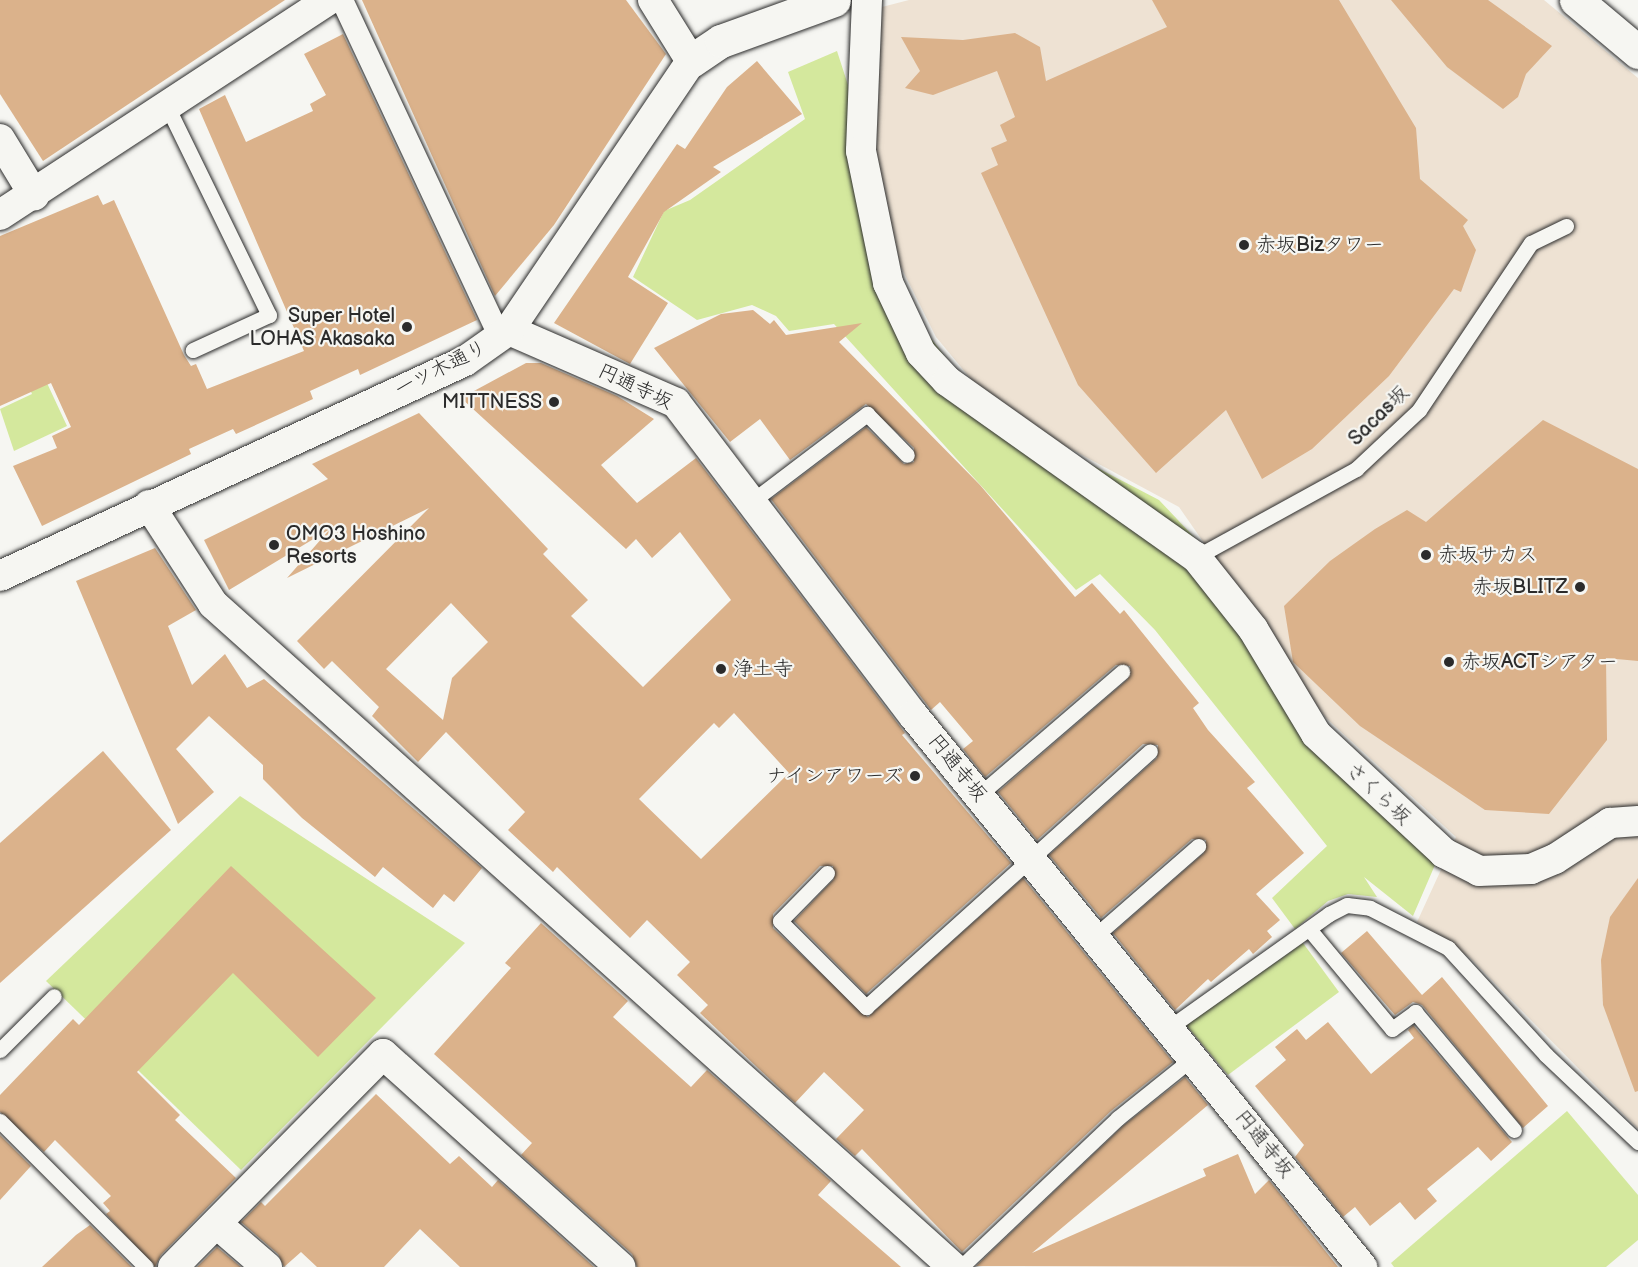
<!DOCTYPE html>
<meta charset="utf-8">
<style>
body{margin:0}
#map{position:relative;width:1638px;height:1267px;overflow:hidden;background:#f6f6f2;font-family:"Balsamiq Sans","Klee One",sans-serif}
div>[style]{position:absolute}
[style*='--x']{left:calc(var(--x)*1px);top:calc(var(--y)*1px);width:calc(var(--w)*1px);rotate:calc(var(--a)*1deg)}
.built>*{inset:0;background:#eee2d3}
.green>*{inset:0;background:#d4e89d}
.building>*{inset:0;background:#dbb28b}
.roads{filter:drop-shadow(0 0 2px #2b2b2b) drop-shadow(0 0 2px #2b2b2b)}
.service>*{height:15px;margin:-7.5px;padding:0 7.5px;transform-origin:7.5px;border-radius:7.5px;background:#f6f6f2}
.pedestrian>*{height:22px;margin:-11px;padding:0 11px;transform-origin:11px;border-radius:11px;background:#f6f6f2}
.minor>*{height:30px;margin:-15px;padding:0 15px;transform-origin:15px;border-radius:15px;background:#f6f6f2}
.tertiary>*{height:33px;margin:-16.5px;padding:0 16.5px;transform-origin:16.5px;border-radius:16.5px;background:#f6f6f2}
.secondary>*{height:33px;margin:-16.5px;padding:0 16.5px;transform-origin:16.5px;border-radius:16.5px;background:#f6f6f2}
.dots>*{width:16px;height:16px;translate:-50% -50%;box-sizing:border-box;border:3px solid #f6f6f2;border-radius:50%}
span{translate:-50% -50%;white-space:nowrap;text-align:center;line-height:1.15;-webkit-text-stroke:4.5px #f6f6f2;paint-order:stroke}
.poi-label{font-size:20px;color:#2b2b2b}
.left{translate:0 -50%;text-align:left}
.right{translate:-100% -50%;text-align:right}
.street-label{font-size:20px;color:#2b2b2b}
</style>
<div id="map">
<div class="built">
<i style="clip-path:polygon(909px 0,1544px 0,1638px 78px,1638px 1129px,1469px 957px,1417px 922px,1456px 837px,1325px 717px,1179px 507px,1026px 425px,980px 390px,936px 337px,900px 265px,876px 152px,882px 7px)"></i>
</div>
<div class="green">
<i style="clip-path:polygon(837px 51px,869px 150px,903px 302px,973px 393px,1065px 451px,1159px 500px,1194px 537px,1319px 722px,1447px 837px,1413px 916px,1364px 877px,1377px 897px,1348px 894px,1328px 901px,1295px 929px,1272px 898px,1327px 846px,1155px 630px,1100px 574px,1076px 590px,834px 324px,789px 331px,776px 316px,752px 305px,697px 320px,633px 277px,664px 211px,690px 200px,805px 119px,788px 72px)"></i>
<i style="clip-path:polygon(40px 368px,67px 426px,14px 451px,0 409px,32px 394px,24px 376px)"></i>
<i style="clip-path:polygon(240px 796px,465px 943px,241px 1170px,46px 981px)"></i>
<i style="clip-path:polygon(1303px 943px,1339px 992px,1228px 1075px,1186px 1025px)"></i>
<i style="clip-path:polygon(1567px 1111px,1638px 1195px,1638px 1240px,1606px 1267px,1394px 1267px,1391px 1263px)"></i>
</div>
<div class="building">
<i style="clip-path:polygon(0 0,285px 0,43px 161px,0 94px)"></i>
<i style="clip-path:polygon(362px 0,626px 0,666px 54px,554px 225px,495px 296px)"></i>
<i style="clip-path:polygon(1152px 0,1339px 0,1416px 128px,1420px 179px,1468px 220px,1463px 226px,1476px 250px,1461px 292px,1454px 289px,1389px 376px,1312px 449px,1262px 479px,1226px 410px,1156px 473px,1078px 385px,981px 173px,998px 165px,991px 148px,1007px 141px,1000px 125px,1015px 117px,997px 71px,933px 95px,905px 88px,920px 71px,901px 37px,963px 40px,1015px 33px,1040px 47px,1046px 81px,1167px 27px)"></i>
<i style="clip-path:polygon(1391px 0,1488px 0,1552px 46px,1526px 74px,1518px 97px,1503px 109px,1447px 67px)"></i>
<i style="clip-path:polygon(343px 34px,477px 320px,360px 375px,358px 369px,310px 391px,313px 399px,236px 434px,233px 429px,189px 449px,191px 454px,42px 526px,13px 466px,57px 448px,52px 436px,71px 427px,51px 383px,0 406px,0 236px,98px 195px,103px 205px,114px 200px,184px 355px,191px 366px,196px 364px,207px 389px,304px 351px,199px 109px,225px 95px,246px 142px,313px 111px,310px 104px,326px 95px,304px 54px)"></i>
<i style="clip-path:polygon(757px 61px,802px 114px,713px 167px,721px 172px,664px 212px,628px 277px,668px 303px,630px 364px,554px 323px,677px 144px,685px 149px,727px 87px)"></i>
<i style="clip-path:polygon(753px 310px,770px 324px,774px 320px,786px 335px,862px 323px,839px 342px,980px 485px,1075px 597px,1092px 583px,1120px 614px,1124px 610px,1199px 703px,1193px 708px,1208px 730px,1255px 782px,1247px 788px,1304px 853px,1256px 894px,1280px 920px,1267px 931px,1272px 937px,1253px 954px,1249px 949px,1211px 982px,1208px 979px,1175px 1010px,1113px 933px,1204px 853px,1206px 840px,1192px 839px,1101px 918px,1049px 855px,1157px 758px,1158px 745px,1143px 744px,1037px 840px,998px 792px,1128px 679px,1130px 666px,1116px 665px,985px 777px,963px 749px,973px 741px,940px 702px,931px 710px,771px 499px,866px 427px,904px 464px,914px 462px,914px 448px,866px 404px,790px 460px,760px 419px,730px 442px,654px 348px,721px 314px)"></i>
<i style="clip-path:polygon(evenodd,526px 363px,541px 363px,617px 396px,654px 419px,601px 465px,637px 503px,696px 458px,905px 733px,902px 735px,1011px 863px,866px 994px,794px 921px,834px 879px,833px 866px,820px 866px,773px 914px,773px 928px,868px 1017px,1023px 878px,1173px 1062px,1111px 1111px,962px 1252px,862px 1149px,855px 1156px,836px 1139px,864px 1110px,824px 1072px,795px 1103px,700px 1013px,708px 1005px,677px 975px,690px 962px,647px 920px,630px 938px,557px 867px,553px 872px,508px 830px,525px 812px,446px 732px,418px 762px,372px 716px,379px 707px,332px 661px,324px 669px,297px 641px,429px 508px,287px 578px,330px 529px,229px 590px,204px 540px,328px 479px,312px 464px,419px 413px,548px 549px,543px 554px,588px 600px,571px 616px,643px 687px,731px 600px,680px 532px,652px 558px,636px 539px,626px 549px,461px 398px,526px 363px,451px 603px,488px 642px,452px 678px,443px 720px,386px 669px,451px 603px,526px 363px,734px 713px,789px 773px,701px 859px,639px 799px,714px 723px,719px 728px,734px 713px)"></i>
<i style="clip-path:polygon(1543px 420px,1638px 469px,1638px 661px,1606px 658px,1607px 740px,1549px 814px,1485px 810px,1360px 726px,1293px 662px,1284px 606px,1330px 561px,1375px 529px,1407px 510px,1426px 522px)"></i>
<i style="clip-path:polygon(155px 548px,196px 610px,168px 626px,192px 685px,225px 654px,247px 688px,264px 679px,482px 868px,454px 902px,444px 894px,433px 908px,383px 867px,375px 877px,302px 818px,263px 779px,263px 765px,209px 716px,176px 749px,214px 792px,178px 824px,76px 581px)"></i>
<i style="clip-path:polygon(103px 751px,171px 830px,0 983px,0 843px)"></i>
<i style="clip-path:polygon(231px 866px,376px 998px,318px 1057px,233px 973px,137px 1072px,180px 1115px,175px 1120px,236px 1178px,161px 1255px,155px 1267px,106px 1214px,110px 1211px,103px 1203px,111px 1196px,55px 1140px,44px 1152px,0 1112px,0 1095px,73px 1019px,79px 1025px)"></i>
<i style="clip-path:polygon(1638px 878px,1638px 1091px,1635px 1092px,1603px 1005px,1601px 960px,1610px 917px)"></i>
<i style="clip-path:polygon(541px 923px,628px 1001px,613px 1017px,691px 1087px,707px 1070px,831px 1181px,818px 1195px,901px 1267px,637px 1267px,632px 1254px,521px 1155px,532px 1143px,434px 1054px,511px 968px,505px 963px)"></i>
<i style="clip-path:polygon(1367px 931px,1422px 995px,1442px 977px,1548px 1106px,1523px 1128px,1422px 1005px,1413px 1002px,1395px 1015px,1341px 953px)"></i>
<i style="clip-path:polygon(1328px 1022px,1371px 1074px,1414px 1038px,1408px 1030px,1413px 1025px,1512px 1142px,1491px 1161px,1478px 1147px,1427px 1189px,1437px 1201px,1415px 1220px,1400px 1202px,1370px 1226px,1355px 1207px,1343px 1217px,1295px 1157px,1304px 1145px,1255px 1086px,1286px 1060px,1275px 1047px,1297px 1029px,1306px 1040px)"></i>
<i style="clip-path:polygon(1185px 1077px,1208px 1105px,1032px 1253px,1206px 1176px,1203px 1169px,1238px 1154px,1255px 1194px,1269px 1180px,1338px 1267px,976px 1266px,1124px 1125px)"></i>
<i style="clip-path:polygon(376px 1094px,450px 1164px,459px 1156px,492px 1187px,498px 1180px,594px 1267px,460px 1267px,420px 1229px,384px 1267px,317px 1267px,301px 1252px,284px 1267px,278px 1254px,241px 1222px,261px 1202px,265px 1206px)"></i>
<i style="clip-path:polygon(0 1135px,31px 1166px,0 1200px)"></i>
<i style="clip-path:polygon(90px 1225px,132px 1267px,42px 1267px,76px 1235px)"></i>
<i style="clip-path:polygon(217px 1247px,241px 1267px,197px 1267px)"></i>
</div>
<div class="roads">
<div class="service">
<i style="--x:166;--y:104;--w:235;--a:64"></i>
<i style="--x:269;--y:315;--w:84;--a:155.3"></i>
<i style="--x:751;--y:502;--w:146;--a:-37.2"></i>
<i style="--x:867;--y:414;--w:57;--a:45.7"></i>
<i style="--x:1196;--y:557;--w:183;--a:-28.8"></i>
<i style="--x:1356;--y:469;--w:86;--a:-43.1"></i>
<i style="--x:1419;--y:410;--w:201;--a:-56.2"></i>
<i style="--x:1531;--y:243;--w:39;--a:-26"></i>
<i style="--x:979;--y:795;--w:189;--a:-40.7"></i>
<i style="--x:827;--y:873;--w:67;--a:134.4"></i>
<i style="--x:780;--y:921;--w:122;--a:45"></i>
<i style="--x:866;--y:1007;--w:382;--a:-42"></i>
<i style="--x:1309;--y:929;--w:130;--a:50.3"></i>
<i style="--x:1392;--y:1029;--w:29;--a:-36"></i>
<i style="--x:1415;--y:1012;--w:154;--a:50"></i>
<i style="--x:1095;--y:936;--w:137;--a:-41.1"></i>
<i style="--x:1170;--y:1027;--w:195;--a:-35.4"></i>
<i style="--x:1329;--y:914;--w:20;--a:-27"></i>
<i style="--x:1347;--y:905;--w:23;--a:7"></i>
<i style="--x:1370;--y:908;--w:88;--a:27.1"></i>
<i style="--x:1448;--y:948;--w:145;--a:47.5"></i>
<i style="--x:1546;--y:1055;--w:127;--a:43.4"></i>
<i style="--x:0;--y:1050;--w:76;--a:-45"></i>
<i style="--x:0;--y:1121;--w:206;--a:45"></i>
<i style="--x:961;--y:1267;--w:216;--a:-43.5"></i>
<i style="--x:1118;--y:1118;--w:97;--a:-38.8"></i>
</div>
<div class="pedestrian">
<i style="--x:342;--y:0;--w:373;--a:64.9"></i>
</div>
<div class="minor">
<i style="--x:867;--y:0;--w:151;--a:92.3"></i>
<i style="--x:861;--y:151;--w:135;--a:78.4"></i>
<i style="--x:888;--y:283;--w:77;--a:64.8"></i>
<i style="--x:921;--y:353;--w:38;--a:47"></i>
<i style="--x:947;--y:381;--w:305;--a:35.3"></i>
<i style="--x:1196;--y:557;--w:92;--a:51.6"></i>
<i style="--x:1253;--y:629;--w:122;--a:59"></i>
<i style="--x:1316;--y:734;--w:175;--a:42.9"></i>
<i style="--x:1444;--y:853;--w:39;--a:27"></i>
<i style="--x:1479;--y:871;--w:52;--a:-2.2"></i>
<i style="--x:1531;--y:869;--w:26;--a:-23"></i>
<i style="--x:1555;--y:859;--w:66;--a:-33.2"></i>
<i style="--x:1610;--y:823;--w:28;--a:-4"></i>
<i style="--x:0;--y:139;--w:66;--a:58.7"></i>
<i style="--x:0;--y:215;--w:393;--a:-33.2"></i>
<i style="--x:509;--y:330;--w:182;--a:23.6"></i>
<i style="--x:676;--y:403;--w:392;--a:52.8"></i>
<i style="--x:913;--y:715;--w:712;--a:50.87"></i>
<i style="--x:149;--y:505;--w:118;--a:57.1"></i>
<i style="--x:213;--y:604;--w:994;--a:41.86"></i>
<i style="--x:0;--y:576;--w:512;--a:-24.81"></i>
<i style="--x:465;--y:361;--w:54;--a:-35.2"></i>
<i style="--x:509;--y:330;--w:325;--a:-55.9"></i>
<i style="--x:691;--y:61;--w:72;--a:-121.9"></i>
<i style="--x:217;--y:1224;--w:66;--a:40.7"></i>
<i style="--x:173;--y:1267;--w:299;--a:-45.4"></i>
<i style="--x:383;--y:1054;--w:319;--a:41.9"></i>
</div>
<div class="tertiary">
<i style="--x:691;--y:61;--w:36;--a:-34"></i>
<i style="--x:721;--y:41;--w:120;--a:-19.9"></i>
</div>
<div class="secondary">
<i style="--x:1576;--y:0;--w:81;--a:40"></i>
</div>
</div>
<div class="dots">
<i style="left:1244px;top:245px;background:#2b2b2b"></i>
<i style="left:407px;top:327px;background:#2b2b2b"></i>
<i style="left:554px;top:402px;background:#2b2b2b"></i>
<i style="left:274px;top:545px;background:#2b2b2b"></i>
<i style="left:1426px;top:555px;background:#2b2b2b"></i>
<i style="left:1580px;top:587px;background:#2b2b2b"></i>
<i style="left:1449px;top:662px;background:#2b2b2b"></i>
<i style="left:721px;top:669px;background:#2b2b2b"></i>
<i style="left:915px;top:776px;background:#2b2b2b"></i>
</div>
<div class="poi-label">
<span class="left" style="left:1256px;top:245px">赤坂Bizタワー</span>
<span class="right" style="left:395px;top:328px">Super Hotel<br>LOHAS Akasaka</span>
<span class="right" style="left:542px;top:402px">MITTNESS</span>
<span class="left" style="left:286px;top:546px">OMO3 Hoshino<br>Resorts</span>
<span class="left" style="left:1438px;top:555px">赤坂サカス</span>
<span class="right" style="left:1568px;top:587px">赤坂BLITZ</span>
<span class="left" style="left:1461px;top:662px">赤坂ACTシアター</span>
<span class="left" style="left:733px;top:669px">浄土寺</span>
<span class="right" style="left:903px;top:776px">ナインアワーズ</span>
</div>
<div class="street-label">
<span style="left:441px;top:369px;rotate:-27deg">一ツ木通り</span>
<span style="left:635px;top:387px;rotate:25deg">円通寺坂</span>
<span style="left:1379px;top:416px;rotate:-45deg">Sacas坂</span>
<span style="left:957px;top:768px;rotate:51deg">円通寺坂</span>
<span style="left:1378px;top:794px;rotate:43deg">さくら坂</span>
<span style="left:1264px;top:1144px;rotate:51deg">円通寺坂</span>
</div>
</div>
